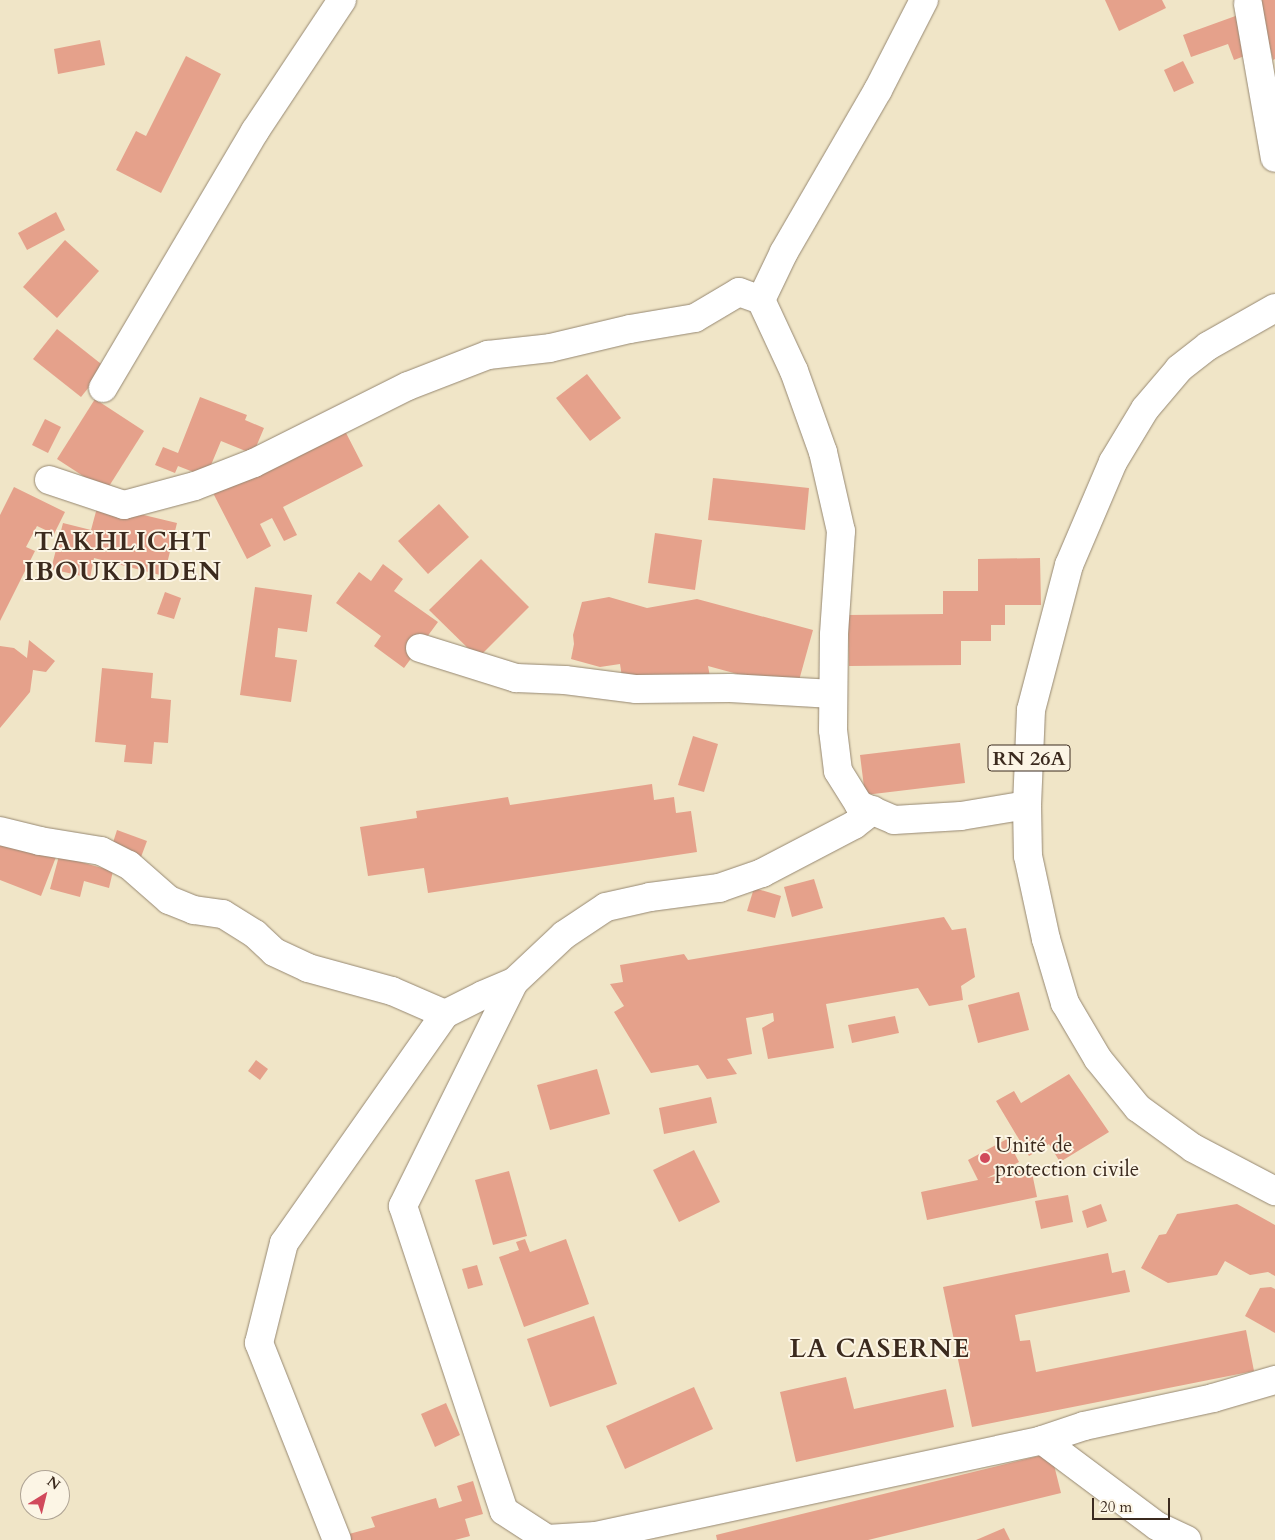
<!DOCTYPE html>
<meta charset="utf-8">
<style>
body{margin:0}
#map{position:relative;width:1275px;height:1540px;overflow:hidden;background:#f0e5c7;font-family:Cardo,serif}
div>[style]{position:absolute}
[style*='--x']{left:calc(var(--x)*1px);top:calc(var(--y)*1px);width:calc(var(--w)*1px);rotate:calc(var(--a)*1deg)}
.building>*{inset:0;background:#e5a18b}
.roads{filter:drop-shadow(0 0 1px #968872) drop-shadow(0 0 1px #968872)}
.street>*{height:28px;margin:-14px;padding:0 14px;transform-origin:14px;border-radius:14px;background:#fff}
.primary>*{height:28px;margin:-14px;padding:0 14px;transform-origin:14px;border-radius:14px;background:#fff}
.dots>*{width:14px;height:14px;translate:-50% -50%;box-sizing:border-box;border:2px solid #fcf5e5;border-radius:50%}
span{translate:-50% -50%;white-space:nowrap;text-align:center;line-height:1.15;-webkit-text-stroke:4px #fcf5e5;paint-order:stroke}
.shield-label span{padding:1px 4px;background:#fcf5e5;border:1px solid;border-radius:4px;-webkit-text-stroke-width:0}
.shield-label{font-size:20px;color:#3b2a1e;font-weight:700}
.poi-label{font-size:21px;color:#3b2a1e}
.left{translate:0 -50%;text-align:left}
.district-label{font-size:26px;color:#3b2a1e;font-weight:700;letter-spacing:1px}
.north{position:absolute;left:20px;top:1470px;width:50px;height:50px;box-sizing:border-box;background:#fcf5e5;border:1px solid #afa495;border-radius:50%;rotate:36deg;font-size:14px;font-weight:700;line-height:20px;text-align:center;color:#3b2a1e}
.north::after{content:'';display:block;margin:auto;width:18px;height:22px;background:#d1495b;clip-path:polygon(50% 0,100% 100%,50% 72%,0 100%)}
.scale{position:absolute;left:1092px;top:1498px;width:78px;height:22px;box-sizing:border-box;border:2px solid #3b2a1e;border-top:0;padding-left:6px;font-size:15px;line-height:18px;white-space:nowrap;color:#3b2a1e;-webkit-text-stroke:4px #fcf5e5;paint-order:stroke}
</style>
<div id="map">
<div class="building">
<i style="clip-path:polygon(1105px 0,1162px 0,1166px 8px,1119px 31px)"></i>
<i style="clip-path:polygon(1258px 0,1275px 0,1275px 59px,1273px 60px)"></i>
<i style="clip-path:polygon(1241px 14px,1255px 52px,1234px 60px,1228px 44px,1191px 57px,1183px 35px)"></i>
<i style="clip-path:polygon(100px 40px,105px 65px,58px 74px,54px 49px)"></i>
<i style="clip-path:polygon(186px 56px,221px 74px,161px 193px,116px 170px,136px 131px,146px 136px)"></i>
<i style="clip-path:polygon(1183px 61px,1194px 83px,1174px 92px,1164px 70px)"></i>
<i style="clip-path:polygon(56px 212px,65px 230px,27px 250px,18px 233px)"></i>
<i style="clip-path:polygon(65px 240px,99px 271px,57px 318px,23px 287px)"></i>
<i style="clip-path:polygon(57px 329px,105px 367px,81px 397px,33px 359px)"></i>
<i style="clip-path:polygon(587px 374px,621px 418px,590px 441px,556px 398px)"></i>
<i style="clip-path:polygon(200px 397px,247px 415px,245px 420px,264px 428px,253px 454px,221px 441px,206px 477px,178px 466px,175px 473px,155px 465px,163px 447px,178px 453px)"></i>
<i style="clip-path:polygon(95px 399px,144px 431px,106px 491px,57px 459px)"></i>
<i style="clip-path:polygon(45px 419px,61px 427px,48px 453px,32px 445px)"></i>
<i style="clip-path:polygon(343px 427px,363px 466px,283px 507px,297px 535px,284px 541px,272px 518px,260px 524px,271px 546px,247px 559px,213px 493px)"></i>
<i style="clip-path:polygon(713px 478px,809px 488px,805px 530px,708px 520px)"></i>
<i style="clip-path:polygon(14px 487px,65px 512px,54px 534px,37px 526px,26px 547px,35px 551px,0 621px,0 515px)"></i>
<i style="clip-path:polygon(98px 504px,177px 523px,164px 576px,94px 558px,90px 578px,51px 569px,63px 523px,91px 530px)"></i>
<i style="clip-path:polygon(439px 504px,469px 537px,428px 574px,398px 541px)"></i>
<i style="clip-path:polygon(655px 533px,702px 540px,695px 590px,648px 583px)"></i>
<i style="clip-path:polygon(1040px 558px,1041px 605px,1005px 605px,1005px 625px,991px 625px,991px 641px,961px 641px,961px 665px,849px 666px,848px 615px,943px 614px,943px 591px,978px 591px,978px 559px)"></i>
<i style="clip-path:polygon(481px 559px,529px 607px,478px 658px,429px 610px)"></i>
<i style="clip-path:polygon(383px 564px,403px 579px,394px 591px,438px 622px,404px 668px,374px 646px,381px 636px,336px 603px,359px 572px,371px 581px)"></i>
<i style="clip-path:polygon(255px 587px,312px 595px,307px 632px,278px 628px,275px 657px,297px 660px,291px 702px,240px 695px)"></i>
<i style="clip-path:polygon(165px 592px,181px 598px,174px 619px,157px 614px)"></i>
<i style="clip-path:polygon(609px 597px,647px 608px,697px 599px,813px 630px,798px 684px,774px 684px,708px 666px,711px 682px,685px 687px,640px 675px,622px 677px,620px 664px,600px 667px,571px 659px,574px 644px,573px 635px,582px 602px)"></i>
<i style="clip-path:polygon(29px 640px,55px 661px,46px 672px,33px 670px,30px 692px,0 728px,0 646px,14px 648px,27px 658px)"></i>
<i style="clip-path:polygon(102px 668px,153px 673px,151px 698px,171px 700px,168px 743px,154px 742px,152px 764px,124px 762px,126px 745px,95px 742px)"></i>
<i style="clip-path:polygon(693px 736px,718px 744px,704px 792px,678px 785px)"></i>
<i style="clip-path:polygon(960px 743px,965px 783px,865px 795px,860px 755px)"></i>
<i style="clip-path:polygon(652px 784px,654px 800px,674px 797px,676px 813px,691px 811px,697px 852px,428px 893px,424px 868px,368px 876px,360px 827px,417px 818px,416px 811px,508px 797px,510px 805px)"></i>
<i style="clip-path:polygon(117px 830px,147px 841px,138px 865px,109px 855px)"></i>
<i style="clip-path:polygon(0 835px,56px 857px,41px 896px,0 880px)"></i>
<i style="clip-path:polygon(59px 856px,113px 871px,109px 888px,84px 881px,80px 897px,50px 889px)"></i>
<i style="clip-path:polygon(814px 879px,823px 908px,792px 917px,784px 887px)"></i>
<i style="clip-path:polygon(754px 888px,781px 896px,775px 918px,747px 911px)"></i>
<i style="clip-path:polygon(944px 917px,952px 930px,966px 928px,975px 977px,961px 986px,963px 1000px,929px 1006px,918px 988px,826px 1004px,834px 1048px,768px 1059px,762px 1028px,774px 1021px,773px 1013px,746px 1018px,752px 1054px,727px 1059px,737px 1074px,707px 1079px,698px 1065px,651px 1073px,614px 1012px,624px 1006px,610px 984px,623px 982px,620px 965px,684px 954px,688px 960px)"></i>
<i style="clip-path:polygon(1019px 992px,1029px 1030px,978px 1043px,968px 1005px)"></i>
<i style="clip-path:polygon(895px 1016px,899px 1033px,852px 1043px,848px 1025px)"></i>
<i style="clip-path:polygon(256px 1060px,268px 1069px,260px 1080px,248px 1071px)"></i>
<i style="clip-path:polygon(597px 1069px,610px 1114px,550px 1130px,537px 1085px)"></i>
<i style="clip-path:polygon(1069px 1074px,1109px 1132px,1060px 1162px,1049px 1144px,1029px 1156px,996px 1101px,1014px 1091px,1021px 1103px)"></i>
<i style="clip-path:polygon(711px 1097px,717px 1123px,664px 1134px,659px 1108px)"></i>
<i style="clip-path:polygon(1007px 1139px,1019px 1162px,987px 1178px,1031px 1168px,1037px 1197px,927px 1220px,921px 1192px,978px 1180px,968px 1160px)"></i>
<i style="clip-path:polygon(694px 1150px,720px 1202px,679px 1222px,653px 1170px)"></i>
<i style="clip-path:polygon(509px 1171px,527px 1236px,493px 1245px,475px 1180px)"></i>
<i style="clip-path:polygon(1068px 1195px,1073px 1222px,1041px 1229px,1035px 1201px)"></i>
<i style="clip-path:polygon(1101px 1204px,1107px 1221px,1087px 1228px,1082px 1211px)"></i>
<i style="clip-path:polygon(1237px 1204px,1275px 1225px,1275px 1276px,1268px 1272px,1250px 1275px,1225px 1261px,1217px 1275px,1168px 1283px,1141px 1268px,1159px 1235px,1166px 1234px,1177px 1214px)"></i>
<i style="clip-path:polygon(525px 1239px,530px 1252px,566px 1239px,589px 1304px,524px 1327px,499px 1257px,519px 1250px,516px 1242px)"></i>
<i style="clip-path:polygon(1108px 1253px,1112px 1273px,1125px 1270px,1130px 1292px,1015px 1315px,1020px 1341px,1030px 1340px,1036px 1372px,1246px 1330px,1254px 1371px,972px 1427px,943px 1287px)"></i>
<i style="clip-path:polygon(477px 1265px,483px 1285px,468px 1289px,462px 1269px)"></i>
<i style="clip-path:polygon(1271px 1287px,1275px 1289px,1275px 1333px,1245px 1316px,1260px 1288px)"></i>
<i style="clip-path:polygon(594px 1316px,617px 1384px,550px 1407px,527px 1339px)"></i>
<i style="clip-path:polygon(846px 1377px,854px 1409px,946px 1389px,954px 1427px,796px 1462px,780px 1392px)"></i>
<i style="clip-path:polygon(694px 1387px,713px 1429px,625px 1469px,606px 1426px)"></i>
<i style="clip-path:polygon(446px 1403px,460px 1435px,435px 1447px,421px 1414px)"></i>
<i style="clip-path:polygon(1051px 1453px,1061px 1493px,868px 1540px,717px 1540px,716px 1535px)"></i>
<i style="clip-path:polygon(473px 1481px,483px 1514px,465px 1519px,470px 1536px,455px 1540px,351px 1540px,349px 1534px,375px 1527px,371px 1517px,436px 1498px,439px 1508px,462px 1501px,457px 1486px)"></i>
<i style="clip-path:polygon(1004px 1528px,1010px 1540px,976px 1540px)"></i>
</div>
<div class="roads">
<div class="street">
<i style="--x:1248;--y:4;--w:156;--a:80.1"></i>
<i style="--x:761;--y:300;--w:78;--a:65.1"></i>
<i style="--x:794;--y:371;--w:86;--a:70.3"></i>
<i style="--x:823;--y:452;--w:81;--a:77.2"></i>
<i style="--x:841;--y:531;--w:104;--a:93.9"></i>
<i style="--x:834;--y:635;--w:95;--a:90.6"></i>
<i style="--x:833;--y:730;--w:41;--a:83"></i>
<i style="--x:838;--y:771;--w:40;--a:58"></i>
<i style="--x:859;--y:805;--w:38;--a:23"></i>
<i style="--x:894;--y:820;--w:67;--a:-3.4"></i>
<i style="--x:961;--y:816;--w:67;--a:-9.5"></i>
<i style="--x:103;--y:388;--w:299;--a:-59.4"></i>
<i style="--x:255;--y:131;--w:157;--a:-56.4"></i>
<i style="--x:49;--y:480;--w:79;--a:18.4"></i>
<i style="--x:124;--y:505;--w:73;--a:-15"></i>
<i style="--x:195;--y:486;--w:63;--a:-21.3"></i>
<i style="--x:254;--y:463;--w:172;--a:-26.6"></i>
<i style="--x:408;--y:386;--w:86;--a:-21.2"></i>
<i style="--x:488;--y:355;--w:62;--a:-6.4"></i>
<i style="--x:550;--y:348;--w:82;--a:-13.4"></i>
<i style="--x:630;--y:329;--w:66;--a:-9.6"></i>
<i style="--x:695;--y:318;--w:51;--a:-30.6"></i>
<i style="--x:739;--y:292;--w:23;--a:20"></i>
<i style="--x:761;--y:300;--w:53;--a:-64.4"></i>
<i style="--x:784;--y:252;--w:187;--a:-59.9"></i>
<i style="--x:878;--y:90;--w:101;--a:-62.9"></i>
<i style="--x:420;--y:648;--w:101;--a:17.4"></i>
<i style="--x:516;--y:678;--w:49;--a:2.3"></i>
<i style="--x:565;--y:680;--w:72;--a:7.2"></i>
<i style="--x:636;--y:689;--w:94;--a:-0.6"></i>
<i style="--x:730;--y:688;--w:103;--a:3.3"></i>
<i style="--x:0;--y:831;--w:41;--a:14"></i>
<i style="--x:40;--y:841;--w:62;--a:9.3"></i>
<i style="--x:101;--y:851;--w:31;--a:27"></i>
<i style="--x:129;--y:865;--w:53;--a:41.2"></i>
<i style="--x:169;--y:900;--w:27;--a:22"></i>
<i style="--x:194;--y:910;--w:29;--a:8"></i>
<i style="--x:223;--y:914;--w:38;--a:32"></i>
<i style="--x:255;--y:934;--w:26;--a:43"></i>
<i style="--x:274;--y:952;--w:38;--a:25"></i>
<i style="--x:308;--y:968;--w:87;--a:15.3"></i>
<i style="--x:392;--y:991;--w:58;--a:23.5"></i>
<i style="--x:514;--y:982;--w:250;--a:116.4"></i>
<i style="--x:403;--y:1206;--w:321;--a:71.7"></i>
<i style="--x:504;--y:1511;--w:51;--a:33.1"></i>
<i style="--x:547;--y:1539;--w:49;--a:-3.5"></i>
<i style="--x:596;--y:1536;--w:456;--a:-12.1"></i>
<i style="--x:1042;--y:1440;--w:44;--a:-18.4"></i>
<i style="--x:1084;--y:1426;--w:132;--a:-12.2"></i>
<i style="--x:1213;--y:1398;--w:65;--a:-16.2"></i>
<i style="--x:1042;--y:1440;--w:144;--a:36.8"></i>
<i style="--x:1157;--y:1526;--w:33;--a:25"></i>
<i style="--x:337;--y:1540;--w:212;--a:-111.6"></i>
<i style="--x:259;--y:1343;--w:103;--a:-76"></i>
<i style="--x:284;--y:1243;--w:280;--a:-54.9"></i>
<i style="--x:445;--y:1014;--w:42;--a:-26.6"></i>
<i style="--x:483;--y:995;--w:34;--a:-23"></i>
<i style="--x:514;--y:982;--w:69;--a:-43.2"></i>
<i style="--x:564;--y:935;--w:50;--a:-33.7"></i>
<i style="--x:606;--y:907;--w:45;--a:-12.8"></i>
<i style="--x:650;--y:897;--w:70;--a:-7.4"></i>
<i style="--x:719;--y:888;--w:46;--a:-19.2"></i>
<i style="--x:762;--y:873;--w:104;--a:-27.6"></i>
<i style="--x:854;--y:825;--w:24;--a:-38"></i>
</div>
<div class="primary">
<i style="--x:1275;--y:308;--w:77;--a:150.4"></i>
<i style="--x:1208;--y:346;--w:37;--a:142"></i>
<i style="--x:1179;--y:369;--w:52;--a:130.4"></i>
<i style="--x:1145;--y:409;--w:62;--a:121.1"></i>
<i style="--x:1113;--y:462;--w:112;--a:113.1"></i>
<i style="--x:1069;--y:565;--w:150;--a:104.7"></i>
<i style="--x:1031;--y:710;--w:95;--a:92.4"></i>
<i style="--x:1027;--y:805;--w:51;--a:88.9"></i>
<i style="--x:1028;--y:856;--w:85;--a:77.8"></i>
<i style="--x:1046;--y:939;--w:67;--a:73.5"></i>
<i style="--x:1065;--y:1003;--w:65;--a:59.5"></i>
<i style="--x:1098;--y:1059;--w:63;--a:50.8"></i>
<i style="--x:1138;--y:1108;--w:68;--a:36"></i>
<i style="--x:1193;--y:1148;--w:93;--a:27.7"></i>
</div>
</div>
<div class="dots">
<i style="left:985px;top:1158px;background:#d1495b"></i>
</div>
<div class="shield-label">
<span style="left:1029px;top:758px">RN 26A</span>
</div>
<div class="poi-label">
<span class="left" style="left:995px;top:1158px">Unité de<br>protection civile</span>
</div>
<div class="district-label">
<span style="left:123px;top:557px">TAKHLICHT<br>IBOUKDIDEN</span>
<span style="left:880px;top:1349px">LA CASERNE</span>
</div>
<div class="north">N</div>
<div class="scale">20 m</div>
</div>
